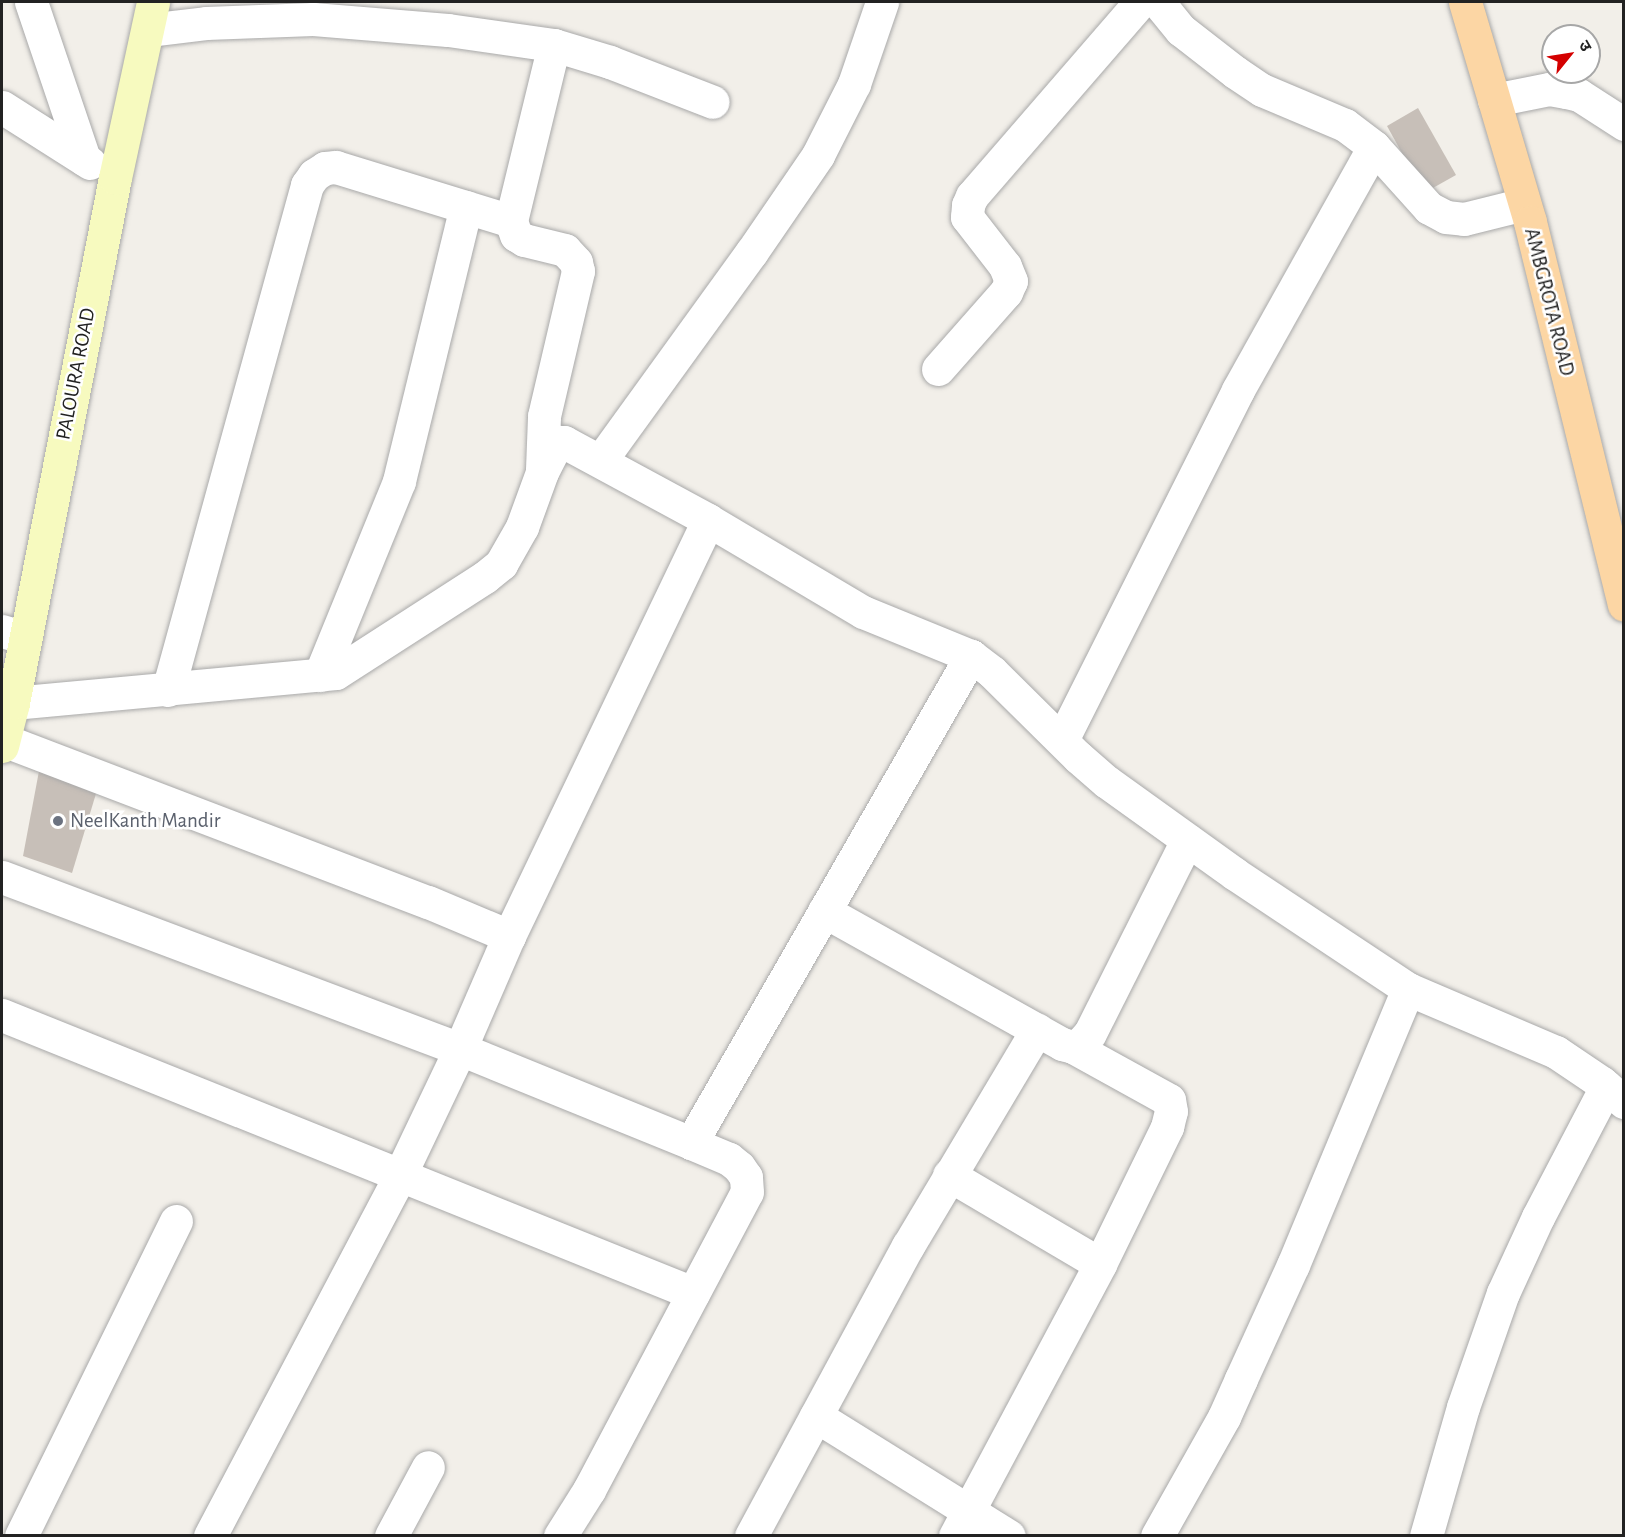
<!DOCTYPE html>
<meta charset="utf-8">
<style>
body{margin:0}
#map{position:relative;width:1625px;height:1537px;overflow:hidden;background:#f2efe9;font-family:"Alegreya Sans","Noto Sans Devanagari",sans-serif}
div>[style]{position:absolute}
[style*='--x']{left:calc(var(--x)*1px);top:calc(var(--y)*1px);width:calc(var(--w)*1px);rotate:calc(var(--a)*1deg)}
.building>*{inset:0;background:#c7bfb8}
.roads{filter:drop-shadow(0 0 2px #a9a9a9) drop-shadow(0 0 2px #a9a9a9)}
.minor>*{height:33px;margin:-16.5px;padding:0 16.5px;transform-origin:16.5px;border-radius:16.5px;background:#fff}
.secondary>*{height:33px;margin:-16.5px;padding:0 16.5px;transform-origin:16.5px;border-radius:16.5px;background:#f7fabf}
.primary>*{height:33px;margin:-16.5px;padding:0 16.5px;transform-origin:16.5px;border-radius:16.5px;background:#fcd6a4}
.dots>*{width:16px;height:16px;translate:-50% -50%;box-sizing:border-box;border:3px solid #fff;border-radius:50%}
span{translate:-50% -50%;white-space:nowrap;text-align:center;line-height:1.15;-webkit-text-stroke:5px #fff;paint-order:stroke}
.street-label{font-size:21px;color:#222}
.worship-label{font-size:21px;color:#5b616d}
.left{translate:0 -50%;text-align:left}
.frame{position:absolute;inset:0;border:3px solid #222;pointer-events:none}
.north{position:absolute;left:1541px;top:24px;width:60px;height:60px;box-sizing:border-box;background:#fff;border:2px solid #a7a7a7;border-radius:50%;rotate:60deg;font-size:16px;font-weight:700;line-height:24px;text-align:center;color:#222}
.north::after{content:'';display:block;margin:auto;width:21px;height:27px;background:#d40000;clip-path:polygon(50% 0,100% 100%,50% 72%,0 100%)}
</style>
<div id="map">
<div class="building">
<i style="clip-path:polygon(1418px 108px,1456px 175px,1424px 193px,1387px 126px)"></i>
<i style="clip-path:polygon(39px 771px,98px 787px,72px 873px,23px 856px)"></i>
</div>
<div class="roads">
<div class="minor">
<i style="--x:31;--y:2;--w:166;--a:71.3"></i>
<i style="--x:1158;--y:2;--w:36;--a:51"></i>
<i style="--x:1181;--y:30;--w:68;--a:37.9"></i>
<i style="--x:1235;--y:72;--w:32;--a:34"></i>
<i style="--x:1262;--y:90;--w:90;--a:22.9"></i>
<i style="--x:1345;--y:125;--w:36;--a:37"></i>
<i style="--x:1374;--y:147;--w:82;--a:48"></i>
<i style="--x:1429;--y:208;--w:19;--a:28"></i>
<i style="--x:1446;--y:217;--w:18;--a:6"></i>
<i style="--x:1464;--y:219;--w:62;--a:-14"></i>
<i style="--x:148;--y:30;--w:58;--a:-6.9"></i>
<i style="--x:206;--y:23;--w:107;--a:-2.1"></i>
<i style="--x:313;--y:19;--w:135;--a:4.7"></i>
<i style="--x:448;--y:30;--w:107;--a:8.1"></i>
<i style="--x:554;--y:45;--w:59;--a:16.9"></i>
<i style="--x:610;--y:62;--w:110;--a:21.2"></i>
<i style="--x:1494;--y:100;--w:56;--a:-11.3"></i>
<i style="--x:1549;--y:89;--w:17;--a:10"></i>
<i style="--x:1566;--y:92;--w:13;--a:13"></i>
<i style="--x:1579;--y:95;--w:54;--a:32.8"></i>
<i style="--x:2;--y:107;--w:104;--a:32.5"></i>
<i style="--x:938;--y:369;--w:103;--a:-48.6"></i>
<i style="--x:1006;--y:292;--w:12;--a:-66"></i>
<i style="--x:1011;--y:281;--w:16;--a:-112"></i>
<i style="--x:1005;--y:266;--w:62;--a:-127.8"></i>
<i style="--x:967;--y:217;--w:12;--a:-85"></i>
<i style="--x:968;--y:205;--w:10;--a:-66"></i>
<i style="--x:972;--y:196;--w:257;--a:-49.1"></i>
<i style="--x:601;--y:460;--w:256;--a:-54.1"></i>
<i style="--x:751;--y:253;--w:119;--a:-55.6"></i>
<i style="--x:818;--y:155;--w:80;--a:-63.1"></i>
<i style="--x:854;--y:84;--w:87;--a:-71.1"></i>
<i style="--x:542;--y:469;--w:53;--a:-87.8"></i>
<i style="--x:544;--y:416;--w:149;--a:-76.8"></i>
<i style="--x:578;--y:271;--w:9;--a:-103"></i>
<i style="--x:576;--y:262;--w:16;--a:-133"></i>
<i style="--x:565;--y:250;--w:42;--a:-166.3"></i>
<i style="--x:524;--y:240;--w:9;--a:-148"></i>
<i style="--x:516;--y:235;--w:15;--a:-110"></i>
<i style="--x:511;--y:221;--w:181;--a:-76.3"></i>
<i style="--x:2;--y:631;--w:24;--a:17"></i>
<i style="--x:320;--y:675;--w:209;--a:-67.8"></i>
<i style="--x:399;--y:481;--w:282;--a:-76.3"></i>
<i style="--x:168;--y:690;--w:524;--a:-74.61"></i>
<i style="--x:307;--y:185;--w:12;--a:-55"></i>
<i style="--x:314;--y:175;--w:13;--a:-32"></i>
<i style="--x:325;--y:168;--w:11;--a:-5"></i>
<i style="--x:336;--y:167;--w:183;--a:17.1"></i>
<i style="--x:13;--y:703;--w:324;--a:-5.3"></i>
<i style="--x:336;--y:673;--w:177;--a:-32.8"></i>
<i style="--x:485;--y:577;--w:21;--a:-39"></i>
<i style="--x:501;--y:564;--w:43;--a:-60.4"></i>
<i style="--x:522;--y:527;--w:59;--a:-70"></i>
<i style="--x:542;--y:472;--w:27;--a:-63"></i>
<i style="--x:554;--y:448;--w:8;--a:-50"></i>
<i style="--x:559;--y:442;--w:5;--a:0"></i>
<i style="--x:564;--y:442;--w:164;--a:28.4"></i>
<i style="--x:708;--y:520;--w:180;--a:30.7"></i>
<i style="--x:863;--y:612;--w:117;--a:22.2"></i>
<i style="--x:971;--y:656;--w:26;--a:37"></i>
<i style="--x:992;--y:672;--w:121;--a:44.7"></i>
<i style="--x:1078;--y:757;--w:38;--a:41"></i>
<i style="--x:1107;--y:782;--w:158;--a:35.7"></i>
<i style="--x:1235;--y:874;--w:208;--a:33.6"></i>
<i style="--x:1408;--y:989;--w:161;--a:23.1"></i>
<i style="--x:1556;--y:1052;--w:55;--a:34"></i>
<i style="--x:1602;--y:1083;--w:29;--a:41"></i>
<i style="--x:3;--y:740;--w:455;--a:20.9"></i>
<i style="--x:428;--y:902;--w:88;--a:22.8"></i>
<i style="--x:1062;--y:740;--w:392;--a:-63.3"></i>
<i style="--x:1238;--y:390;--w:278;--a:-60.8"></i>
<i style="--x:2;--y:877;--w:489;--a:20.6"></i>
<i style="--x:460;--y:1049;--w:249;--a:22.1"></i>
<i style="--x:824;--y:911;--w:273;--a:29.2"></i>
<i style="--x:1062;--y:1044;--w:11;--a:15"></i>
<i style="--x:1073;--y:1047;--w:9;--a:-27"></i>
<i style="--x:1081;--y:1043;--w:13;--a:-48"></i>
<i style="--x:1090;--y:1033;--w:216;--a:-63.3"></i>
<i style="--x:2;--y:1015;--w:745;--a:21.92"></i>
<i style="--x:949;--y:1175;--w:175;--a:30.5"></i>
<i style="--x:816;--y:1416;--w:227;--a:31.9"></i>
<i style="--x:21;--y:1536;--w:351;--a:-63.8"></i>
<i style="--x:210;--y:1536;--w:408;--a:-62.2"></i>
<i style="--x:400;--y:1175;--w:140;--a:-64.5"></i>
<i style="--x:460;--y:1049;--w:123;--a:-66.6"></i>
<i style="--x:509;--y:936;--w:461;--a:-64.4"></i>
<i style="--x:391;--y:1536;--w:78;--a:-61.8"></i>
<i style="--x:560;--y:1536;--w:54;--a:-57.8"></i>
<i style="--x:589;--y:1490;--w:337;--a:-62.1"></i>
<i style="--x:747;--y:1192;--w:15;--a:-94"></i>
<i style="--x:746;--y:1177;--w:12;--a:-125"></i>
<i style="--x:739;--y:1167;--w:13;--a:-141"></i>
<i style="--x:729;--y:1159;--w:41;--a:-157.2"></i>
<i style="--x:691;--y:1143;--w:562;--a:-60.1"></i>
<i style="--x:751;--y:1536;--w:330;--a:-61.6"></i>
<i style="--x:908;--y:1246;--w:252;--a:-59.2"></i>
<i style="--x:955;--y:1536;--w:308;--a:-61.9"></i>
<i style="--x:1100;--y:1264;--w:153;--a:-63.9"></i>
<i style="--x:1167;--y:1127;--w:16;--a:-76"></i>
<i style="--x:1171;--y:1111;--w:11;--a:-100"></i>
<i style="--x:1169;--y:1100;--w:110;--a:-151.1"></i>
<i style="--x:1157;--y:1536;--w:137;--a:-60.6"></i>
<i style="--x:1224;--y:1417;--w:42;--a:-65.9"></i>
<i style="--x:1241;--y:1379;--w:125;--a:-65.5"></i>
<i style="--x:1293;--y:1265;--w:299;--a:-67.4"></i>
<i style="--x:1426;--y:1536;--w:134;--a:-74"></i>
<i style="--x:1463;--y:1407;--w:121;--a:-70.7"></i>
<i style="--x:1503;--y:1293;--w:84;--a:-65.3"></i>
<i style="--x:1538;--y:1217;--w:147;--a:-62.4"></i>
</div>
<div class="secondary">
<i style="--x:2;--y:746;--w:44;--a:-75.7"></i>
<i style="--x:13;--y:703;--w:535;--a:-79.01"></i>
<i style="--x:115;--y:178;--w:180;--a:-77.8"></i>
</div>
<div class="primary">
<i style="--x:1465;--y:2;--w:229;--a:73.5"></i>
<i style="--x:1530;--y:222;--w:394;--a:76.2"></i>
</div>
</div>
<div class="dots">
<i style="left:58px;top:821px;background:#6b7280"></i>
</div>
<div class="street-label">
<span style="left:1549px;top:302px;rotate:76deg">AMBGROTA ROAD</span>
<span style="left:76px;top:374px;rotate:-79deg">PALOURA ROAD</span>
</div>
<div class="worship-label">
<span class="left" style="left:70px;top:821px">NeelKanth Mandir</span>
</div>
<div class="frame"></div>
<div class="north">उ</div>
</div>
